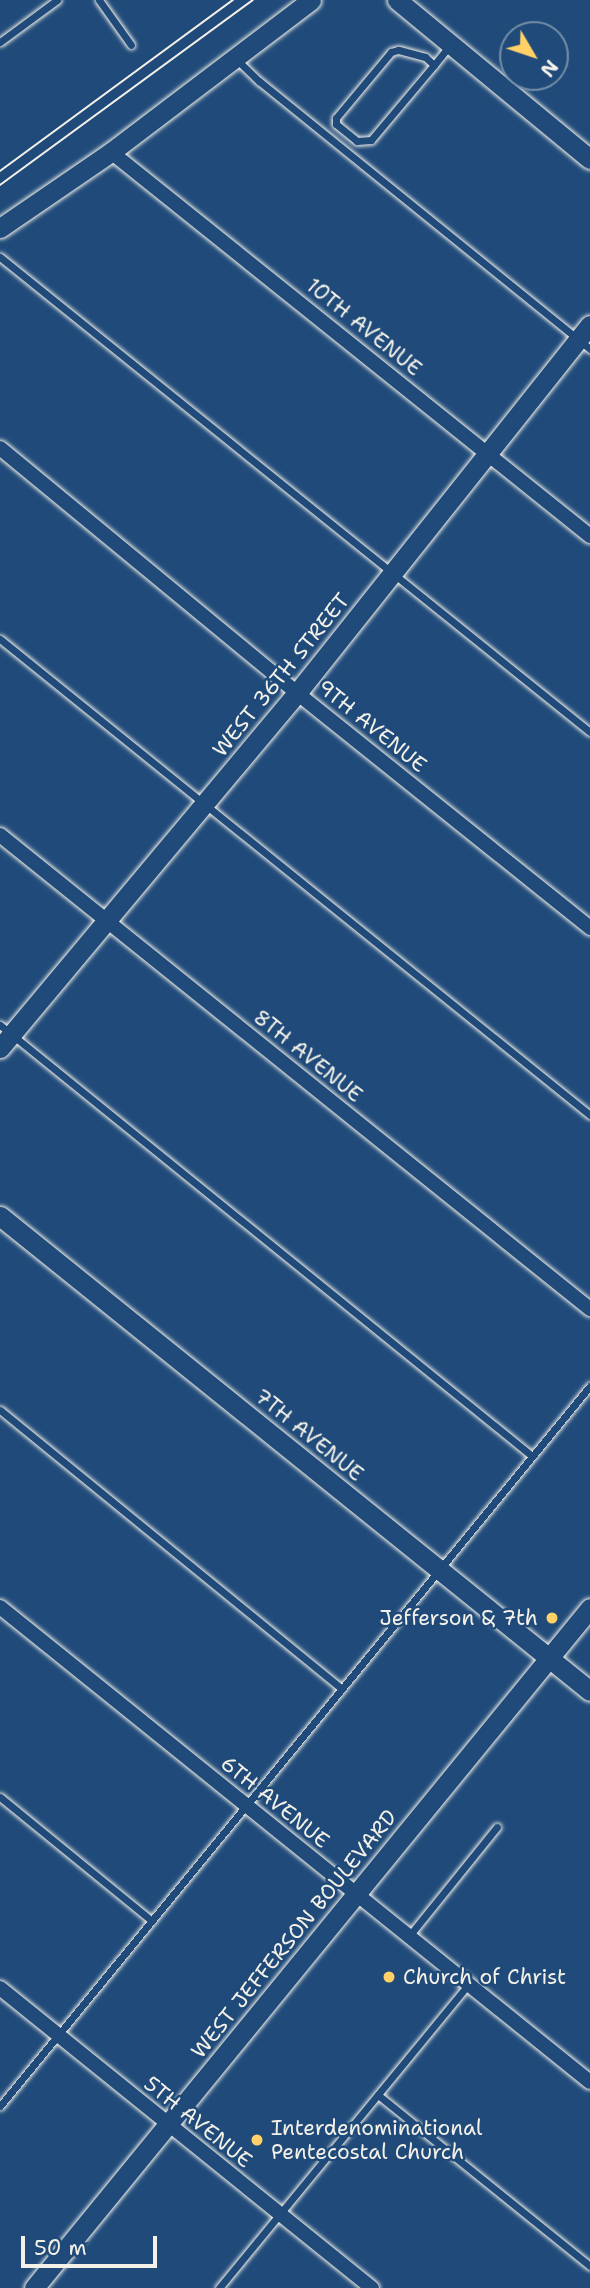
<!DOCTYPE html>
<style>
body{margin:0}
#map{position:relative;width:590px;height:2288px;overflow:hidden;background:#1f4a7a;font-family:"Shantell Sans",sans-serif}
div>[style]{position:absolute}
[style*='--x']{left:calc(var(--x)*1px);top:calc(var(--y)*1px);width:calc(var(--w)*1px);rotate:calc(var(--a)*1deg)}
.roads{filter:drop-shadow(0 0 2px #f4f1e8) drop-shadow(0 0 2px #f4f1e8)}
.lane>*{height:7px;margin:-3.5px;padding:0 3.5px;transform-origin:3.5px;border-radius:3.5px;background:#1f4a7a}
.street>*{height:14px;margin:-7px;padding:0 7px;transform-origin:7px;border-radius:7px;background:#1f4a7a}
.secondary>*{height:19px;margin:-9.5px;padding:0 9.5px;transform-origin:9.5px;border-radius:9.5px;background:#1f4a7a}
.tram>*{height:2px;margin:-1px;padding:0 1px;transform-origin:1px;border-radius:1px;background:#f4f1e8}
.dots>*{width:19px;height:19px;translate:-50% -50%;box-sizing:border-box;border:4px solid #1f4a7a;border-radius:50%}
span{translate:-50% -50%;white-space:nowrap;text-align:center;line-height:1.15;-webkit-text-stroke:5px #1f4a7a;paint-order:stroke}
.street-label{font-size:21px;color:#f4f1e8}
.poi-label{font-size:21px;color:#f4f1e8}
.right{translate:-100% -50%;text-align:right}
.left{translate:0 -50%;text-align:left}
.north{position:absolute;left:499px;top:21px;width:70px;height:70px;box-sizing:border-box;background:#1f4a7a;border:2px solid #748da6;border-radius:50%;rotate:129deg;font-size:19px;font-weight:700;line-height:28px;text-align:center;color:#f4f1e8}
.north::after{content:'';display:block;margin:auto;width:24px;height:32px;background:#ffd166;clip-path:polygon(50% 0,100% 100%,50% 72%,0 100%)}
.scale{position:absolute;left:21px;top:2236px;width:136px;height:32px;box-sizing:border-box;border:4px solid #f4f1e8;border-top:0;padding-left:9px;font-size:21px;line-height:24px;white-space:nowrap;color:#f4f1e8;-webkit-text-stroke:5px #1f4a7a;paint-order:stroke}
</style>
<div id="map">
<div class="roads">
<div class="lane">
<i style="--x:99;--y:0;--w:55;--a:54.6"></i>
<i style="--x:0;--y:42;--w:71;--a:-36.4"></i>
<i style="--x:236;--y:59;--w:32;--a:44"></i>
<i style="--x:259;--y:81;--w:426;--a:39"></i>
<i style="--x:434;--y:65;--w:12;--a:-138"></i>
<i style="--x:425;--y:57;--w:28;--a:-165"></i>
<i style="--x:398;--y:50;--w:7;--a:164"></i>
<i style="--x:391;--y:52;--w:86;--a:129.8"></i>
<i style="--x:336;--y:118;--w:6;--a:90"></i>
<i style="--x:336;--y:124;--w:27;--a:39"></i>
<i style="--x:357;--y:141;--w:14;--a:-4"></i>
<i style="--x:371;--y:140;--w:98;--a:-50"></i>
<i style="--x:434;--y:65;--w:26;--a:-51"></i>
<i style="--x:0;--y:257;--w:757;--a:38.84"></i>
<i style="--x:0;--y:639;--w:758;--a:38.9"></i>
<i style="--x:0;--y:1025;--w:685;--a:39.01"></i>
<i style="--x:0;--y:1410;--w:441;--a:39.2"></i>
<i style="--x:0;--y:1797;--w:196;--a:39.2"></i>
<i style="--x:409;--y:1936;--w:140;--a:-51.1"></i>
<i style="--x:378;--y:2095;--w:272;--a:38.9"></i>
<i style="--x:0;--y:2106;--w:931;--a:-50.67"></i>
<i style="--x:219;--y:2288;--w:392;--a:-50.6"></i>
</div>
<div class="street">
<i style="--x:111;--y:152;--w:614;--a:38.72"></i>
<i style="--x:0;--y:448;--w:385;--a:39.5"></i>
<i style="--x:297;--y:693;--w:376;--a:38.7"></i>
<i style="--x:0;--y:835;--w:757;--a:38.78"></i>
<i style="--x:0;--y:1607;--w:757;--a:38.84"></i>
<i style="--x:0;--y:1988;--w:478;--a:38.9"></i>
</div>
<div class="secondary">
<i style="--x:397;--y:0;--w:250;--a:39.5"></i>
<i style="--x:0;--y:228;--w:135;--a:-34.4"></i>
<i style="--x:111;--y:152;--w:251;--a:-37.2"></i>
<i style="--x:0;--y:1048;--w:463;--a:-50.1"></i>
<i style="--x:297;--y:693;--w:470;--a:-51.5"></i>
<i style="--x:0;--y:1216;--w:757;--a:38.84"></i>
<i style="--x:34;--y:2288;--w:878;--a:-50.73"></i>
</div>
</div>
<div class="tram">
<i style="--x:0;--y:171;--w:289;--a:-36.3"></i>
<i style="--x:0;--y:185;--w:313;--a:-36.2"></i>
</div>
<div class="dots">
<i style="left:552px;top:1618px;background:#ffd166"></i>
<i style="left:389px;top:1977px;background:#ffd166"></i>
<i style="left:257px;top:2140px;background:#ffd166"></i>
</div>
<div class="street-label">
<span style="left:364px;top:327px;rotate:39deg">10TH AVENUE</span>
<span style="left:281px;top:675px;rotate:-51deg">WEST 36TH STREET</span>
<span style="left:372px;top:726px;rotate:39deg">9TH AVENUE</span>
<span style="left:308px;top:1056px;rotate:39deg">8TH AVENUE</span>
<span style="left:309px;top:1435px;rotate:39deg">7TH AVENUE</span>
<span style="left:275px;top:1802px;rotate:39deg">6TH AVENUE</span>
<span style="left:294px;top:1934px;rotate:-51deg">WEST JEFFERSON BOULEVARD</span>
<span style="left:198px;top:2122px;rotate:39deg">5TH AVENUE</span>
</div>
<div class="poi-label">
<span class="right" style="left:538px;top:1618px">Jefferson &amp; 7th</span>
<span class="left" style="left:403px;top:1977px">Church of Christ</span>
<span class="left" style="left:271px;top:2140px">Interdenominational<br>Pentecostal Church</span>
</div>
<div class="north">N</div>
<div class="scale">50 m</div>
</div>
